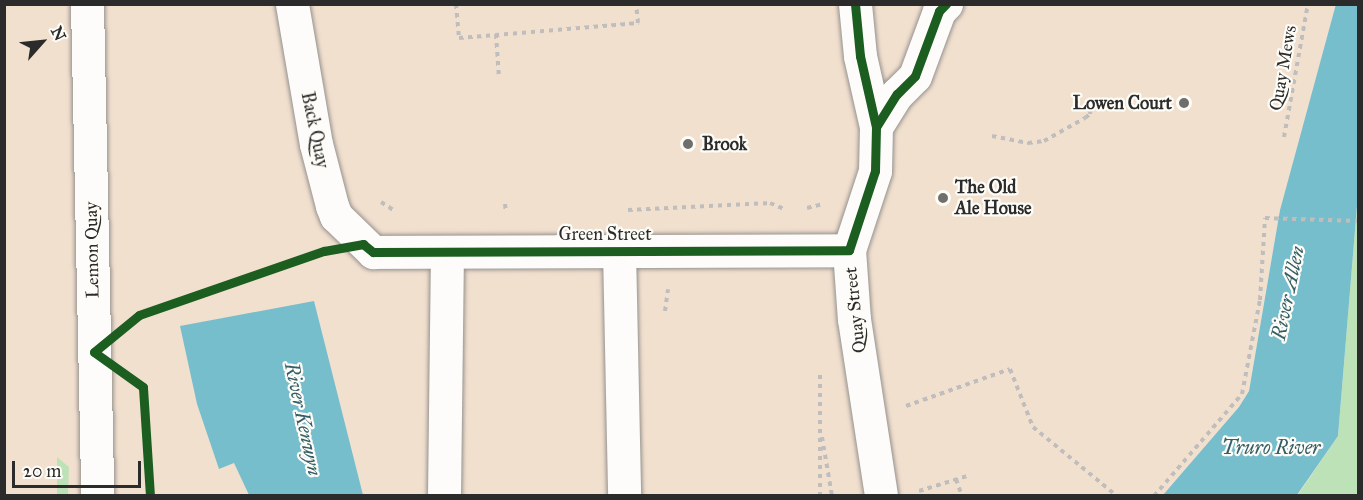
<!DOCTYPE html>
<style>
body{margin:0}
#map{position:relative;width:1363px;height:500px;overflow:hidden;background:#f1ede4;font-family:"IM FELL Great Primer",serif}
div>[style]{position:absolute}
[style*='--x']{left:calc(var(--x)*1px);top:calc(var(--y)*1px);width:calc(var(--w)*1px);rotate:calc(var(--a)*1deg)}
.built>*{inset:0;background:#f2e0cf}
.green>*{inset:0;background:#bee2b7}
.water>*{inset:0;background:#77becd}
.path>*{height:4px;margin-top:-2px;transform-origin:0;background:repeating-linear-gradient(90deg,#bfbebd 0 4.5px,transparent 0 9px)}
.roads{filter:drop-shadow(0 0 2px #95928e) drop-shadow(0 0 2px #95928e)}
.minor>*{height:33px;margin:-16.5px;padding:0 16.5px;transform-origin:16.5px;border-radius:16.5px;background:#fdfcfb}
.cycleway>*{height:9px;margin:-4.5px;padding:0 4.5px;transform-origin:4.5px;border-radius:4.5px;background:#1b5e20}
.dots>*{width:16px;height:16px;translate:-50% -50%;box-sizing:border-box;border:3px solid #fdfcf7;border-radius:50%}
span{translate:-50% -50%;white-space:nowrap;text-align:center;line-height:1.15;-webkit-text-stroke:4.5px #fdfcf7;paint-order:stroke}
.street-label{font-size:18px;color:#2b2b2b}
.poi-label{font-size:18px;color:#2b2b2b;font-weight:700}
.right{translate:-100% -50%;text-align:right}
.left{translate:0 -50%;text-align:left}
.water-label{font-size:20px;color:#355e68;font-style:italic}
.frame{position:absolute;inset:0;border:6px solid #2b2b2b;pointer-events:none}
.north{position:absolute;left:12px;top:12px;width:60px;height:60px;-webkit-text-stroke:4px #fdfcf7;paint-order:stroke;rotate:63deg;font-size:16px;font-weight:700;line-height:24px;text-align:center;color:#2b2b2b}
.north::after{content:'';display:block;margin:auto;width:21px;height:27px;background:#2b2b2b;clip-path:polygon(50% 0,100% 100%,50% 72%,0 100%)}
.scale{position:absolute;left:12px;top:461px;width:129px;height:27px;box-sizing:border-box;border:3px solid #2b2b2b;border-top:0;padding-left:8px;font-size:18px;line-height:21px;white-space:nowrap;color:#2b2b2b;-webkit-text-stroke:4px #fdfcf7;paint-order:stroke}
</style>
<div id="map">
<div class="built">
<i style="clip-path:polygon(4px 5px,1336px 5px,1280px 210px,1249px 391px,1239px 408px,1163px 496px,5px 495px)"></i>
</div>
<div class="green">
<i style="clip-path:polygon(1358px 194px,1358px 495px,1297px 496px,1338px 436px)"></i>
<i style="clip-path:polygon(57px 457px,69px 467px,68px 495px,57px 495px)"></i>
</div>
<div class="water">
<i style="clip-path:polygon(1336px 4px,1358px 5px,1358px 194px,1338px 436px,1297px 495px,1163px 495px,1239px 407px,1249px 391px,1280px 210px)"></i>
<i style="clip-path:polygon(314px 301px,363px 495px,249px 495px,234px 463px,219px 469px,197px 404px,180px 326px)"></i>
</div>
<div class="path">
<i style="--x:456;--y:4;--w:34;--a:85"></i>
<i style="--x:459;--y:38;--w:180;--a:-4.8"></i>
<i style="--x:638;--y:23;--w:19;--a:-96"></i>
<i style="--x:496;--y:34;--w:44;--a:86.1"></i>
<i style="--x:992;--y:136;--w:37;--a:11"></i>
<i style="--x:1028;--y:143;--w:16;--a:-7"></i>
<i style="--x:1044;--y:141;--w:47;--a:-29.3"></i>
<i style="--x:1085;--y:118;--w:6;--a:-39"></i>
<i style="--x:1090;--y:114;--w:12;--a:-81"></i>
<i style="--x:1284;--y:137;--w:135;--a:-79.8"></i>
<i style="--x:381;--y:202;--w:17;--a:33"></i>
<i style="--x:505;--y:204;--w:9;--a:84"></i>
<i style="--x:807;--y:208;--w:16;--a:-14"></i>
<i style="--x:628;--y:210;--w:142;--a:-2.8"></i>
<i style="--x:770;--y:203;--w:15;--a:23"></i>
<i style="--x:665;--y:311;--w:22;--a:-82"></i>
<i style="--x:134;--y:319;--w:195;--a:-19.7"></i>
<i style="--x:133;--y:380;--w:12;--a:35"></i>
<i style="--x:143;--y:387;--w:109;--a:86.3"></i>
<i style="--x:906;--y:406;--w:110;--a:-19.6"></i>
<i style="--x:1010;--y:369;--w:62;--a:68.4"></i>
<i style="--x:1033;--y:427;--w:109;--a:39.4"></i>
<i style="--x:822;--y:437;--w:60;--a:80.4"></i>
<i style="--x:956;--y:479;--w:18;--a:71"></i>
<i style="--x:919;--y:491;--w:50;--a:-17.4"></i>
<i style="--x:820;--y:496;--w:121;--a:-90"></i>
<i style="--x:1154;--y:496;--w:135;--a:-49.2"></i>
<i style="--x:1242;--y:394;--w:96;--a:-79.2"></i>
<i style="--x:1260;--y:300;--w:82;--a:-86.5"></i>
<i style="--x:1265;--y:218;--w:93;--a:1.8"></i>
</div>
<div class="roads">
<div class="minor">
<i style="--x:87;--y:4;--w:492;--a:88.8"></i>
<i style="--x:292;--y:4;--w:142;--a:80.3"></i>
<i style="--x:316;--y:144;--w:64;--a:75.5"></i>
<i style="--x:332;--y:206;--w:11;--a:68"></i>
<i style="--x:336;--y:216;--w:52;--a:44.2"></i>
<i style="--x:373;--y:252;--w:476;--a:-0.2"></i>
<i style="--x:855;--y:4;--w:52;--a:84.5"></i>
<i style="--x:860;--y:56;--w:73;--a:77.3"></i>
<i style="--x:876;--y:127;--w:44;--a:91.3"></i>
<i style="--x:875;--y:171;--w:83;--a:108.2"></i>
<i style="--x:849;--y:250;--w:69;--a:85.9"></i>
<i style="--x:854;--y:319;--w:179;--a:81.3"></i>
<i style="--x:876;--y:127;--w:39;--a:-58"></i>
<i style="--x:897;--y:94;--w:25;--a:-45"></i>
<i style="--x:915;--y:76;--w:69;--a:-69.7"></i>
<i style="--x:939;--y:11;--w:10;--a:-45"></i>
<i style="--x:619;--y:250;--w:246;--a:88.8"></i>
<i style="--x:444;--y:496;--w:244;--a:-89.3"></i>
</div>
</div>
<div class="cycleway">
<i style="--x:876;--y:127;--w:39;--a:-58"></i>
<i style="--x:897;--y:94;--w:25;--a:-45"></i>
<i style="--x:915;--y:76;--w:69;--a:-69.7"></i>
<i style="--x:939;--y:11;--w:10;--a:-45"></i>
<i style="--x:150;--y:496;--w:109;--a:-93.7"></i>
<i style="--x:143;--y:387;--w:60;--a:-144.5"></i>
<i style="--x:94;--y:352;--w:58;--a:-39.4"></i>
<i style="--x:139;--y:315;--w:196;--a:-19.1"></i>
<i style="--x:324;--y:251;--w:40;--a:-10"></i>
<i style="--x:363;--y:244;--w:13;--a:39"></i>
<i style="--x:373;--y:252;--w:476;--a:-0.2"></i>
<i style="--x:849;--y:250;--w:83;--a:-71.8"></i>
<i style="--x:875;--y:171;--w:44;--a:-88.7"></i>
<i style="--x:876;--y:127;--w:73;--a:-102.7"></i>
<i style="--x:860;--y:56;--w:52;--a:-95.5"></i>
</div>
<div class="dots">
<i style="left:1184px;top:103px;background:#706f6c"></i>
<i style="left:688px;top:144px;background:#706f6c"></i>
<i style="left:943px;top:198px;background:#706f6c"></i>
</div>
<div class="street-label">
<span style="left:1283px;top:68px;rotate:-80deg">Quay Mews</span>
<span style="left:315px;top:130px;rotate:78deg">Back Quay</span>
<span style="left:605px;top:234px">Green Street</span>
<span style="left:92px;top:250px;rotate:-91deg">Lemon Quay</span>
<span style="left:855px;top:310px;rotate:-96deg">Quay Street</span>
</div>
<div class="poi-label">
<span class="right" style="left:1172px;top:103px">Lowen Court</span>
<span class="left" style="left:702px;top:144px">Brook</span>
<span class="left" style="left:955px;top:198px">The Old<br>Ale House</span>
</div>
<div class="water-label">
<span style="left:1288px;top:293px;rotate:-78deg">River Allen</span>
<span style="left:303px;top:419px;rotate:78deg">River Kenwyn</span>
<span style="left:1271px;top:447px">Truro River</span>
</div>
<div class="frame"></div>
<div class="north">N</div>
<div class="scale">20 m</div>
</div>
